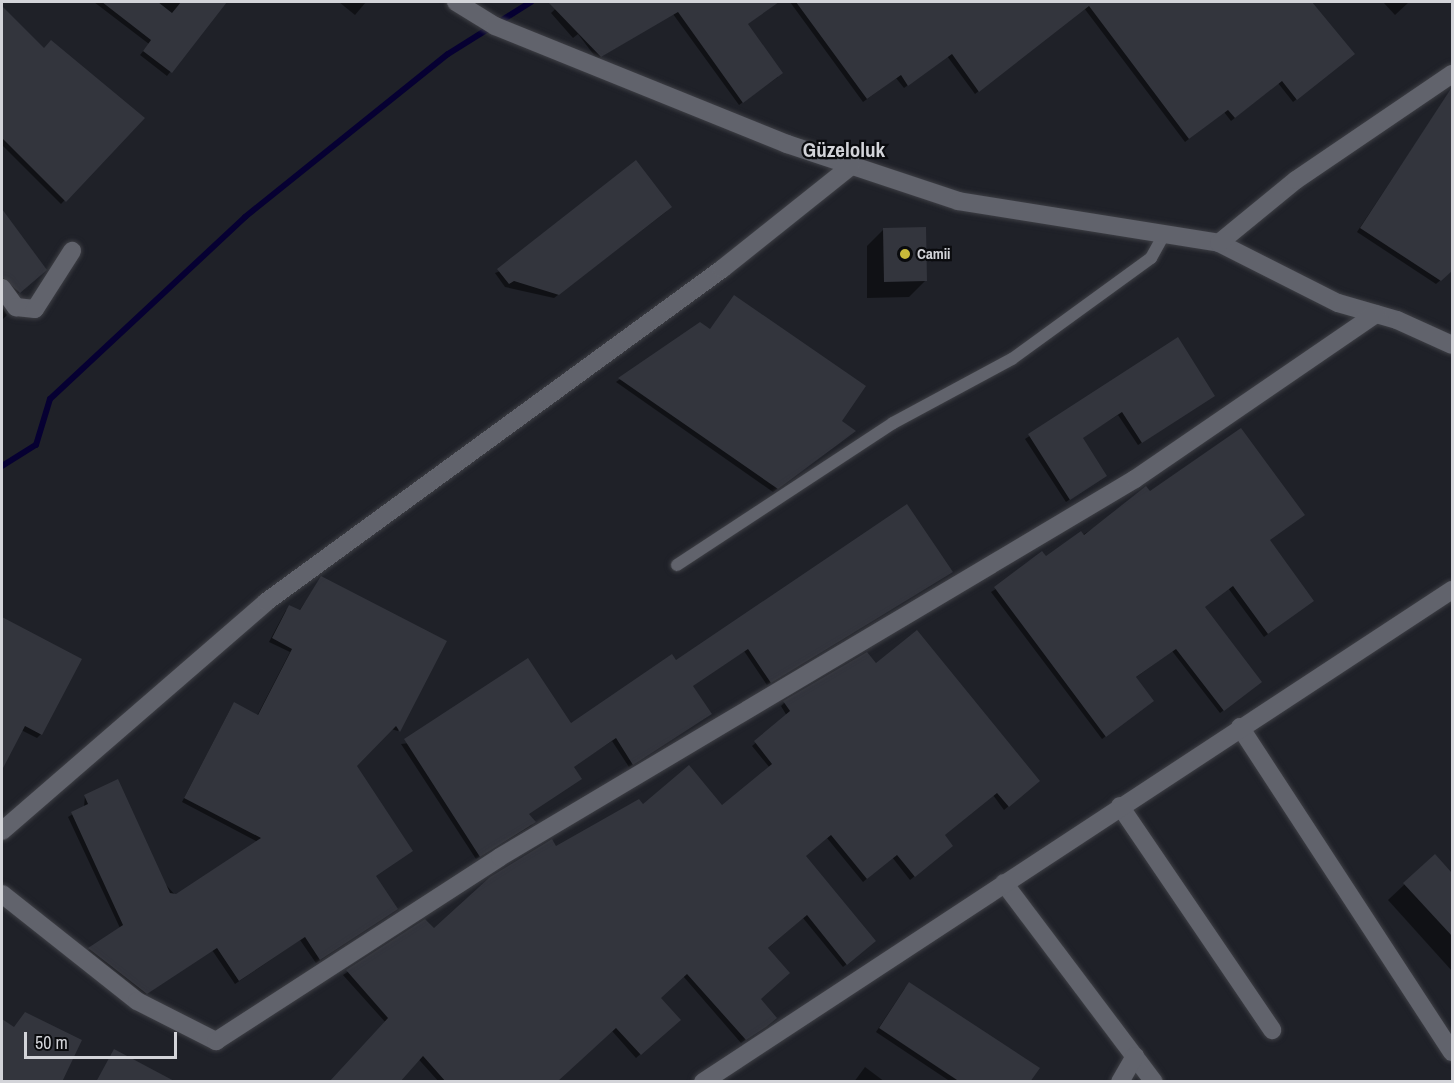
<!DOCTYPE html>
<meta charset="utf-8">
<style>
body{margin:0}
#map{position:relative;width:1454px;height:1083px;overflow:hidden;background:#1f2128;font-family:"Archivo Narrow",sans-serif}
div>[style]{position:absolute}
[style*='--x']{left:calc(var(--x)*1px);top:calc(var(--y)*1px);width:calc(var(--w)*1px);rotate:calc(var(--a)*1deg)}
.shadow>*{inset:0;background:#0007}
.stream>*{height:6px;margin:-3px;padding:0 3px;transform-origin:3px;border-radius:3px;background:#060032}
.building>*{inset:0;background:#33353d}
.roads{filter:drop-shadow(0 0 2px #3e3f45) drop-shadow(0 0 2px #3e3f45)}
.service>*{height:12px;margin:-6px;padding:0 6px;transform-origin:6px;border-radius:6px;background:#61636c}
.minor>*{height:18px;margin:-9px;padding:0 9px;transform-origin:9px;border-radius:9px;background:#61636c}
.dots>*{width:16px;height:16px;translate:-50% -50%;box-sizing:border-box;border:3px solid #0a0b0e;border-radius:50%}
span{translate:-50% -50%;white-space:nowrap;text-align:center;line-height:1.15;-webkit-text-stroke:4.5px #0a0b0e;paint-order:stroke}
.poi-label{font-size:15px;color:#d3d4d9;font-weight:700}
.left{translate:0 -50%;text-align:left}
.district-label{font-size:21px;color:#d3d4d9;font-weight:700}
.frame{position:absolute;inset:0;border:3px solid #d3d4d9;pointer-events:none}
.scale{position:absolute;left:24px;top:1032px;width:153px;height:27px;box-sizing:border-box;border:3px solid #d3d4d9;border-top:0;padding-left:8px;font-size:18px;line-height:21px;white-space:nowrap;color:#d3d4d9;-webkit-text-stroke:4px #0a0b0e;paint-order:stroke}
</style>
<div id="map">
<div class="shadow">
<i style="clip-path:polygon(94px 2px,225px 2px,167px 76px,140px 55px,149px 44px)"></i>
<i style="clip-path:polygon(339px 2px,366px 2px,355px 15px)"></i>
<i style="clip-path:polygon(563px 2px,778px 2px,746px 25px,778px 77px,739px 105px,673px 14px,597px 59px,578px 34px,573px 38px,551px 13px)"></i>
<i style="clip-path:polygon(790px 2px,1311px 2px,1353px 54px,1293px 102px,1278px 83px,1231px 121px,1224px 112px,1185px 142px,1084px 8px,975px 94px,947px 56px,904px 88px,896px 78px,863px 102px)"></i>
<i style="clip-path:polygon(1383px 2px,1409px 2px,1395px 15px)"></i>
<i style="clip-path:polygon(2px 8px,44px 50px,143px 118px,61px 204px,2px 145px)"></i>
<i style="clip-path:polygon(1443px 102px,1452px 108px,1452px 270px,1436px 284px,1357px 232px)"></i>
<i style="clip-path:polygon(2px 211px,45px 270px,15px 296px,2px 281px)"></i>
<i style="clip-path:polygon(667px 211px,554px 298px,505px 287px,495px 273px)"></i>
<i style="clip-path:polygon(884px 229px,925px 281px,909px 297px,867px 298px,867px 246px)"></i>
<i style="clip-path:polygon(2px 307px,7px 315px,2px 320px)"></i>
<i style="clip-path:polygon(700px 324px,840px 421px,851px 434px,773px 492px,616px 382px)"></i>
<i style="clip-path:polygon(1177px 339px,1209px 399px,1138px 445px,1118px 415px,1081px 438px,1101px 479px,1066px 502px,1025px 439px)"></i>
<i style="clip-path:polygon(1150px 493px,1268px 541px,1308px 604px,1264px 637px,1228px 588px,1203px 608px,1257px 685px,1220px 713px,1172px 651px,1135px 678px,1149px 704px,1102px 739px,991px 592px)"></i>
<i style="clip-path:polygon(951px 572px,767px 685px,744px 651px,692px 686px,707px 717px,629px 767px,612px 741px,572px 767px,527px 814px,534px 822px,531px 826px,476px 859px,401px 744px,570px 725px,676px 662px)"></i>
<i style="clip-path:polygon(321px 578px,445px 642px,398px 731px,391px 729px,355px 766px,375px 877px,396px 909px,316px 963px,300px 940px,235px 984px,212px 950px,143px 996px,86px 952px,120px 928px,68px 817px,84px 807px,85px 796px,176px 896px,258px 842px,182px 802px,231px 708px,234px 704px,257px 716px,290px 652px,269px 642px,286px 610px,299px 611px)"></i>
<i style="clip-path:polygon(2px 619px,80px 660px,41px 734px,37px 738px,21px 730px,2px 767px)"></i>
<i style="clip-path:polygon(876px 665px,1035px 784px,1004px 810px,993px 795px,943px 836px,948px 849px,910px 880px,892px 857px,863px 882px,827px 838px,805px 856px,870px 945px,843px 967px,803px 918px,767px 949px,759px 999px,771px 1021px,741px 1043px,683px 976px,659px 998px,679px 1020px,636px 1058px,612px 1031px,556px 1082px,439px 1082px,343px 975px,425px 921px,434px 930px,555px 848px,643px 806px,722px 807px,770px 768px,752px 746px,787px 716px,781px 706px,784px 703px)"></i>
<i style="clip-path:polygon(1435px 856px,1452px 876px,1452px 971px,1388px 900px)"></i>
<i style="clip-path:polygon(905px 988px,1029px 1082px,951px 1082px,876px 1032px)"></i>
<i style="clip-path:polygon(2px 1021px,14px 1029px,60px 1082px,2px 1082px)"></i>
<i style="clip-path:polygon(865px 1067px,885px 1082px,854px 1082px)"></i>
</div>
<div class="stream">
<i style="--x:2;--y:466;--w:40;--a:-32"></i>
<i style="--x:36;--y:445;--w:48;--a:-73.1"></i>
<i style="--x:50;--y:399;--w:267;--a:-43"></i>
<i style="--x:245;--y:217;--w:260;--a:-38.8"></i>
<i style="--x:448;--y:54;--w:98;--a:-32.1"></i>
</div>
<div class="building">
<i style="clip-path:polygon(102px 2px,158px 2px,172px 13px,181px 2px,227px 2px,172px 73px,143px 51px,151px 40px)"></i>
<i style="clip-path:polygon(548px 2px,779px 2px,748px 24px,783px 73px,743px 103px,678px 12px,601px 57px)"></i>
<i style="clip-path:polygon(796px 2px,1312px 2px,1355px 54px,1297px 100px,1282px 81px,1235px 118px,1228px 110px,1189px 139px,1089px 6px,979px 92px,952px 54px,908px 86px,901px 75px,867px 99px)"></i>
<i style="clip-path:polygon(2px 6px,44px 48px,51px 40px,145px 118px,66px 202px,2px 138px)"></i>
<i style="clip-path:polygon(1452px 87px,1452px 271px,1441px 281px,1360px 228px)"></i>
<i style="clip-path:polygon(636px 160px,672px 207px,559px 295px,514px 281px,509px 284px,497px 269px)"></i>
<i style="clip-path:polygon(2px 209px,47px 270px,20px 293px,2px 277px)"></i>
<i style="clip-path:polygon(926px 227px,927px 281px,884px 282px,883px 228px)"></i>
<i style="clip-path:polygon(734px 295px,866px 386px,842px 421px,856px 431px,778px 489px,618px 378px,700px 322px,710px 329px)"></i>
<i style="clip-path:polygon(1178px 337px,1215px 396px,1142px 443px,1122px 412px,1083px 438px,1107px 476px,1070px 500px,1028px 434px)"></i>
<i style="clip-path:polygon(1241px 428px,1305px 515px,1270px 540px,1314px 601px,1268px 634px,1233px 586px,1205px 607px,1262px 682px,1224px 711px,1176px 649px,1136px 677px,1154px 701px,1106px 737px,994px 587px,1042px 551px,1046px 556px,1081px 531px,1084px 535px,1146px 486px,1150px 491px)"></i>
<i style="clip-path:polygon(907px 504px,953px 572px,771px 683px,748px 649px,693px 686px,712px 714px,633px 765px,616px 738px,574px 767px,582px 779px,529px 814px,536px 822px,480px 857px,404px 739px,528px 658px,571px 723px,672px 654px,676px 660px)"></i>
<i style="clip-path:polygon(321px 576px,447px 641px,400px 732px,396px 726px,357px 766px,413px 851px,376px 876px,398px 909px,320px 960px,305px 937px,239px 981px,217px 948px,147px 994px,88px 948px,123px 925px,71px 812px,88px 804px,84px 795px,118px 779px,170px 893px,176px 894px,261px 838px,184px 798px,234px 702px,258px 715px,292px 649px,272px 638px,289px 605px,300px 610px)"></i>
<i style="clip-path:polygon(2px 617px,82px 659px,42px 735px,25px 726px,2px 770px)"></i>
<i style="clip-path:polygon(917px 630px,1040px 781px,1009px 807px,997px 793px,945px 835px,953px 846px,915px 877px,897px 855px,867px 879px,831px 835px,806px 856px,876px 941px,847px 965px,807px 915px,768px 948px,790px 973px,761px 999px,777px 1018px,766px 1027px,746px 1040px,687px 974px,661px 998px,681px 1020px,641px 1055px,616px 1028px,557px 1082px,446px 1082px,423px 1056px,400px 1082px,329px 1082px,388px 1018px,346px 970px,425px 919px,434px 928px,490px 877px,552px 839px,556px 846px,639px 799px,643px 804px,689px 765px,722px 805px,772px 764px,754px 741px,790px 711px,783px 701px,867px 652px,876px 663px)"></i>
<i style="clip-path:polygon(1435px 854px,1452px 873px,1452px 936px,1403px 883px)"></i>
<i style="clip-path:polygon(909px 982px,1040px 1068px,1030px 1082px,960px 1082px,879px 1028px)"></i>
<i style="clip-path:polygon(25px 1012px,82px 1040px,62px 1082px,2px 1082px,2px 1019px,14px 1027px)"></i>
<i style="clip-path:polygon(114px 1049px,176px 1082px,96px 1082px)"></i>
</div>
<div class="roads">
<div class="service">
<i style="--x:677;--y:565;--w:258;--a:-33.3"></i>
<i style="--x:893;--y:423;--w:135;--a:-28.3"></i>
<i style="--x:1012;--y:359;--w:172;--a:-36"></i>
<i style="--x:1151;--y:258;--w:26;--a:-61"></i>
</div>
<div class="minor">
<i style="--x:456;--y:2;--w:46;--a:31.6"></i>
<i style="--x:495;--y:26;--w:315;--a:22"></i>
<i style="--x:787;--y:144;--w:180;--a:18.4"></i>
<i style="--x:958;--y:201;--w:264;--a:9.1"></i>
<i style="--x:1219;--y:243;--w:133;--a:26.8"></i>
<i style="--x:1338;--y:303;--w:61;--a:16.1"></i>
<i style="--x:1397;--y:320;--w:60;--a:24.4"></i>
<i style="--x:1219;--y:243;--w:99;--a:-39.3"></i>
<i style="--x:1296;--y:180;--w:189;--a:-34.2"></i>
<i style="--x:2;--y:288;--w:24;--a:54"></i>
<i style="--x:16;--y:307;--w:19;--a:6"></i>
<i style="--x:35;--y:309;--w:69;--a:-57.5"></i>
<i style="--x:1240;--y:727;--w:388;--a:56.9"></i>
<i style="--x:1120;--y:806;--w:271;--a:55.8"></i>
<i style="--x:2;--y:831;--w:349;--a:-40.9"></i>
<i style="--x:266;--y:602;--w:565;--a:-36.14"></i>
<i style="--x:722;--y:269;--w:165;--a:-38.6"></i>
<i style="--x:1004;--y:883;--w:249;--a:53"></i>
<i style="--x:2;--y:894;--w:172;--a:38.4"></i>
<i style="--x:137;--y:1001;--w:89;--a:26.9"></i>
<i style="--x:216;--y:1041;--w:338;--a:-32.9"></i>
<i style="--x:500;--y:857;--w:739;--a:-30.76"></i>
<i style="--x:1135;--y:479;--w:292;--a:-34.4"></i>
<i style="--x:703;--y:1082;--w:896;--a:-33.3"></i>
<i style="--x:1120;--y:1082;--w:30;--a:-60"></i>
</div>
</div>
<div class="dots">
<i style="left:905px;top:254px;background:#c9ba3a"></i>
</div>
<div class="poi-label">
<span class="left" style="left:917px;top:254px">Camii</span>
</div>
<div class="district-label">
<span style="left:844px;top:150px">Güzeloluk</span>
</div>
<div class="frame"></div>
<div class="scale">50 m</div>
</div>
